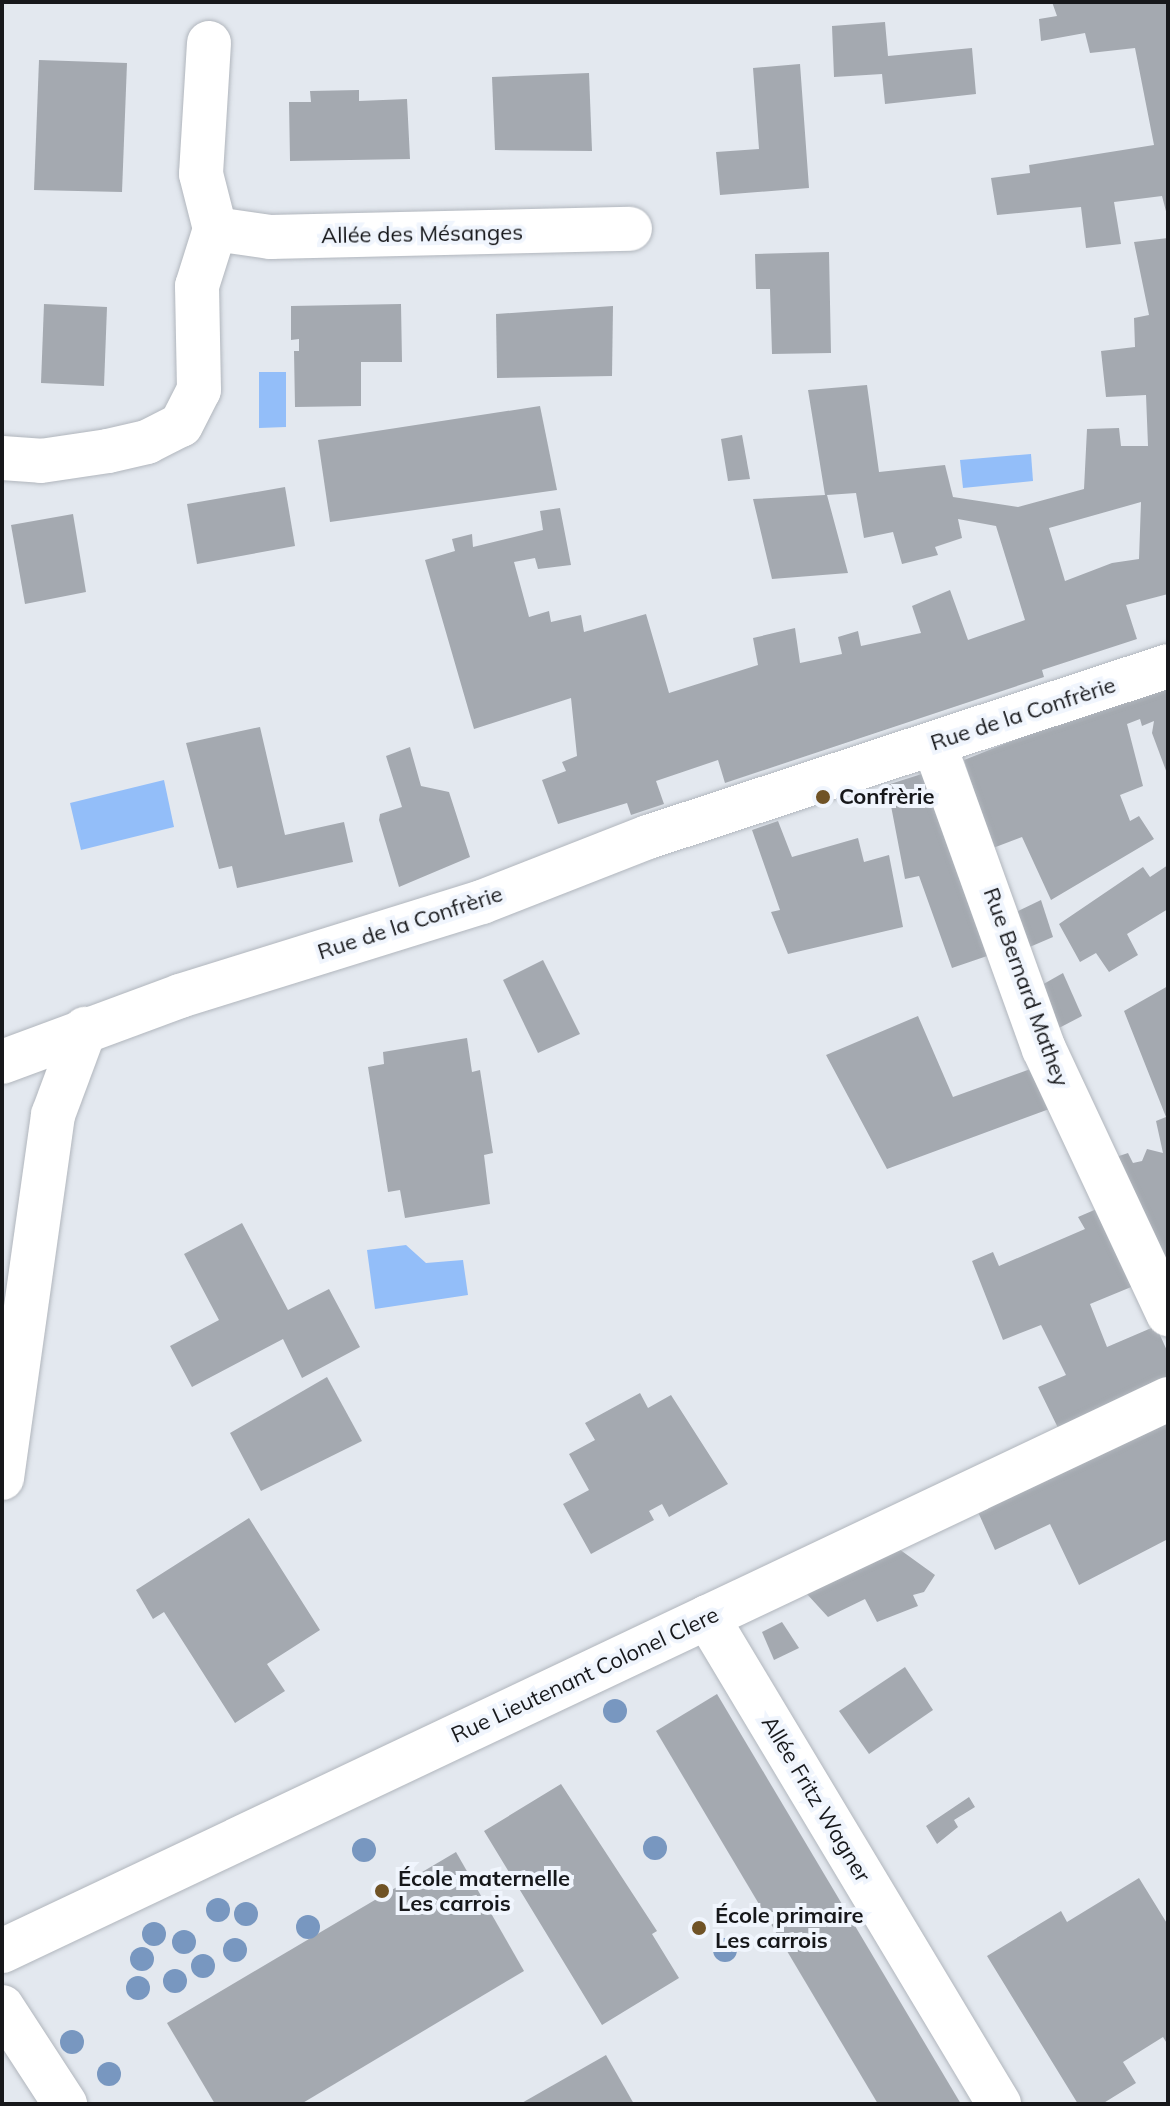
<!DOCTYPE html>
<meta charset="utf-8">
<style>
body{margin:0}
#map{position:relative;width:1170px;height:2106px;overflow:hidden;background:#e3e8ef;font-family:Mulish,sans-serif}
div>[style]{position:absolute}
[style*='--x']{left:calc(var(--x)*1px);top:calc(var(--y)*1px);width:calc(var(--w)*1px);rotate:calc(var(--a)*1deg)}
.water>*{inset:0;background:#93bef9}
.building>*{inset:0;background:#a4a9b0}
.roads{filter:drop-shadow(0 0 2px #b1b6bd) drop-shadow(0 0 2px #b1b6bd)}
.minor>*{height:44px;margin:-22px;padding:0 22px;transform-origin:22px;border-radius:22px;background:#fff}
.trees>*{width:24px;height:24px;margin:-12px;border-radius:50%;background:#7897c0}
.dots>*{width:22px;height:22px;translate:-50% -50%;box-sizing:border-box;border:4px solid #f0f5fd;border-radius:50%}
span{translate:-50% -50%;white-space:nowrap;text-align:center;line-height:1.15;-webkit-text-stroke:8px #f0f5fd;paint-order:stroke}
.street-label{font-size:22px;color:#17181b}
.poi-label{font-size:22px;color:#17181b;font-weight:700}
.left{translate:0 -50%;text-align:left}
.frame{position:absolute;inset:0;border:4px solid #17181b;pointer-events:none}
</style>
<div id="map">
<div class="water">
<i style="clip-path:polygon(286px 372px,286px 427px,259px 428px,259px 372px)"></i>
<i style="clip-path:polygon(1031px 454px,1033px 481px,963px 488px,960px 460px)"></i>
<i style="clip-path:polygon(164px 780px,174px 827px,81px 850px,70px 803px)"></i>
<i style="clip-path:polygon(406px 1245px,426px 1263px,463px 1260px,468px 1295px,375px 1309px,367px 1250px)"></i>
</div>
<div class="building">
<i style="clip-path:polygon(1052px 2px,1168px 2px,1168px 219px,1162px 196px,1114px 202px,1121px 244px,1086px 248px,1081px 207px,997px 215px,991px 178px,1030px 173px,1029px 165px,1154px 145px,1135px 48px,1090px 53px,1085px 33px,1041px 41px,1039px 19px,1057px 16px)"></i>
<i style="clip-path:polygon(885px 22px,888px 56px,972px 48px,976px 94px,885px 104px,882px 74px,834px 77px,832px 26px)"></i>
<i style="clip-path:polygon(39px 60px,127px 63px,122px 192px,34px 190px)"></i>
<i style="clip-path:polygon(800px 64px,809px 188px,720px 195px,716px 152px,759px 149px,753px 68px)"></i>
<i style="clip-path:polygon(589px 73px,592px 151px,495px 150px,492px 77px)"></i>
<i style="clip-path:polygon(359px 90px,359px 101px,407px 99px,410px 159px,290px 161px,289px 102px,311px 102px,310px 91px)"></i>
<i style="clip-path:polygon(evenodd,1168px 238px,1168px 594px,1126px 605px,1137px 639px,1042px 670px,1044px 677px,725px 783px,718px 760px,656px 781px,664px 804px,631px 815px,627px 803px,558px 824px,542px 780px,566px 771px,562px 762px,577px 756px,571px 698px,474px 729px,425px 560px,455px 551px,452px 539px,472px 534px,473px 547px,543px 530px,540px 511px,560px 508px,571px 565px,538px 569px,535px 558px,514px 562px,529px 617px,549px 611px,551px 622px,581px 615px,584px 632px,646px 614px,669px 693px,758px 665px,753px 638px,795px 628px,800px 663px,842px 654px,838px 637px,858px 631px,861px 646px,921px 633px,912px 606px,950px 590px,968px 640px,1025px 620px,996px 526px,958px 519px,962px 538px,935px 547px,938px 555px,902px 564px,893px 532px,864px 538px,856px 493px,827px 495px,848px 573px,772px 579px,753px 499px,825px 495px,808px 390px,867px 385px,879px 472px,945px 465px,953px 497px,1018px 507px,1084px 489px,1087px 429px,1119px 428px,1121px 446px,1148px 446px,1146px 395px,1106px 397px,1101px 351px,1135px 347px,1134px 318px,1149px 315px,1134px 242px,1168px 238px,1141px 502px,1139px 559px,1112px 563px,1065px 581px,1049px 528px,1141px 502px)"></i>
<i style="clip-path:polygon(829px 252px,831px 353px,772px 354px,770px 289px,756px 289px,755px 254px)"></i>
<i style="clip-path:polygon(44px 304px,107px 307px,104px 386px,41px 383px)"></i>
<i style="clip-path:polygon(401px 304px,402px 362px,361px 362px,361px 406px,295px 407px,294px 351px,299px 351px,299px 339px,291px 340px,291px 306px)"></i>
<i style="clip-path:polygon(613px 306px,612px 376px,497px 378px,496px 314px)"></i>
<i style="clip-path:polygon(540px 406px,557px 490px,330px 522px,318px 440px)"></i>
<i style="clip-path:polygon(742px 435px,750px 479px,728px 481px,721px 439px)"></i>
<i style="clip-path:polygon(285px 487px,295px 546px,197px 564px,187px 504px)"></i>
<i style="clip-path:polygon(73px 514px,86px 592px,25px 604px,11px 525px)"></i>
<i style="clip-path:polygon(1168px 689px,1168px 776px,1152px 733px,1154px 721px,1142px 726px,1140px 719px,1127px 724px,1143px 786px,1120px 795px,1130px 821px,1139px 816px,1154px 839px,1051px 900px,1022px 837px,993px 848px,964px 760px,1105px 704px)"></i>
<i style="clip-path:polygon(260px 727px,285px 835px,344px 822px,353px 862px,237px 888px,232px 866px,219px 869px,186px 743px)"></i>
<i style="clip-path:polygon(410px 747px,421px 786px,449px 792px,470px 857px,399px 887px,379px 820px,380px 814px,402px 807px,386px 756px)"></i>
<i style="clip-path:polygon(931px 771px,990px 955px,952px 968px,919px 876px,905px 879px,887px 785px)"></i>
<i style="clip-path:polygon(778px 821px,792px 857px,858px 838px,864px 862px,889px 855px,903px 927px,788px 954px,771px 912px,780px 910px,752px 830px)"></i>
<i style="clip-path:polygon(1168px 865px,1168px 909px,1127px 934px,1138px 955px,1109px 972px,1096px 953px,1080px 962px,1059px 924px,1143px 867px,1150px 877px)"></i>
<i style="clip-path:polygon(1041px 900px,1053px 937px,1025px 949px,1014px 913px)"></i>
<i style="clip-path:polygon(543px 960px,580px 1034px,538px 1053px,503px 980px)"></i>
<i style="clip-path:polygon(1063px 973px,1082px 1016px,1059px 1028px,1040px 986px)"></i>
<i style="clip-path:polygon(1168px 986px,1168px 1278px,1116px 1157px,1128px 1153px,1133px 1163px,1142px 1161px,1147px 1149px,1163px 1153px,1156px 1121px,1166px 1117px,1124px 1011px)"></i>
<i style="clip-path:polygon(918px 1016px,953px 1097px,1036px 1067px,1052px 1108px,887px 1169px,826px 1055px)"></i>
<i style="clip-path:polygon(467px 1038px,472px 1072px,480px 1070px,493px 1153px,484px 1155px,490px 1204px,405px 1218px,400px 1190px,388px 1192px,368px 1067px,384px 1064px,383px 1052px)"></i>
<i style="clip-path:polygon(1099px 1208px,1136px 1285px,1090px 1304px,1107px 1347px,1156px 1326px,1168px 1353px,1168px 1379px,1061px 1434px,1038px 1387px,1066px 1375px,1041px 1325px,1003px 1340px,972px 1261px,993px 1252px,999px 1266px,1085px 1229px,1078px 1217px)"></i>
<i style="clip-path:polygon(242px 1223px,288px 1310px,329px 1289px,360px 1347px,302px 1378px,283px 1339px,192px 1387px,170px 1346px,219px 1320px,184px 1254px)"></i>
<i style="clip-path:polygon(327px 1377px,362px 1441px,261px 1491px,230px 1433px)"></i>
<i style="clip-path:polygon(640px 1393px,648px 1408px,671px 1395px,728px 1484px,669px 1517px,662px 1504px,649px 1511px,654px 1520px,591px 1554px,563px 1504px,589px 1490px,569px 1454px,595px 1440px,585px 1423px)"></i>
<i style="clip-path:polygon(1168px 1418px,1168px 1539px,1079px 1585px,1050px 1524px,995px 1550px,978px 1512px)"></i>
<i style="clip-path:polygon(249px 1518px,320px 1630px,267px 1664px,285px 1691px,235px 1723px,164px 1612px,153px 1619px,136px 1590px)"></i>
<i style="clip-path:polygon(899px 1549px,935px 1575px,924px 1592px,913px 1595px,918px 1606px,877px 1622px,865px 1599px,828px 1617px,806px 1593px)"></i>
<i style="clip-path:polygon(782px 1622px,799px 1648px,774px 1660px,762px 1632px)"></i>
<i style="clip-path:polygon(905px 1667px,933px 1710px,869px 1754px,839px 1711px)"></i>
<i style="clip-path:polygon(717px 1694px,961px 2104px,878px 2104px,656px 1731px)"></i>
<i style="clip-path:polygon(561px 1784px,657px 1931px,652px 1934px,679px 1978px,602px 2025px,484px 1831px)"></i>
<i style="clip-path:polygon(969px 1797px,975px 1807px,954px 1820px,958px 1827px,937px 1844px,926px 1826px)"></i>
<i style="clip-path:polygon(456px 1852px,524px 1971px,301px 2104px,215px 2104px,167px 2023px)"></i>
<i style="clip-path:polygon(1139px 1878px,1168px 1925px,1168px 2045px,1163px 2037px,1123px 2062px,1136px 2083px,1102px 2104px,1078px 2104px,987px 1956px,1061px 1911px,1067px 1922px)"></i>
<i style="clip-path:polygon(606px 2055px,634px 2104px,520px 2104px)"></i>
</div>
<div class="roads">
<div class="minor">
<i style="--x:209;--y:43;--w:131;--a:93.5"></i>
<i style="--x:201;--y:174;--w:57;--a:75.7"></i>
<i style="--x:2;--y:458;--w:39;--a:4"></i>
<i style="--x:41;--y:461;--w:68;--a:-8.5"></i>
<i style="--x:108;--y:451;--w:40;--a:-13"></i>
<i style="--x:147;--y:442;--w:38;--a:-27"></i>
<i style="--x:181;--y:425;--w:39;--a:-63"></i>
<i style="--x:199;--y:390;--w:104;--a:-91.1"></i>
<i style="--x:197;--y:286;--w:60;--a:-72.5"></i>
<i style="--x:215;--y:229;--w:56;--a:8.3"></i>
<i style="--x:270;--y:237;--w:360;--a:-1.3"></i>
<i style="--x:934;--y:744;--w:324;--a:70.2"></i>
<i style="--x:1044;--y:1049;--w:293;--a:64.9"></i>
<i style="--x:2;--y:1062;--w:190;--a:-20.3"></i>
<i style="--x:180;--y:996;--w:316;--a:-17.3"></i>
<i style="--x:482;--y:902;--w:178;--a:-21.4"></i>
<i style="--x:648;--y:837;--w:547;--a:-18.2"></i>
<i style="--x:2;--y:1478;--w:367;--a:-82"></i>
<i style="--x:53;--y:1115;--w:92;--a:-69.6"></i>
<i style="--x:707;--y:1617;--w:568;--a:59.05"></i>
<i style="--x:2;--y:1951;--w:1290;--a:-25.33"></i>
<i style="--x:2;--y:2007;--w:116;--a:57"></i>
</div>
</div>
<div class="trees">
<i style="left:615px;top:1711px"></i>
<i style="left:655px;top:1848px"></i>
<i style="left:364px;top:1850px"></i>
<i style="left:218px;top:1910px"></i>
<i style="left:246px;top:1914px"></i>
<i style="left:308px;top:1927px"></i>
<i style="left:154px;top:1934px"></i>
<i style="left:184px;top:1942px"></i>
<i style="left:235px;top:1950px"></i>
<i style="left:725px;top:1950px"></i>
<i style="left:142px;top:1959px"></i>
<i style="left:203px;top:1966px"></i>
<i style="left:175px;top:1981px"></i>
<i style="left:138px;top:1988px"></i>
<i style="left:72px;top:2042px"></i>
<i style="left:109px;top:2074px"></i>
</div>
<div class="dots">
<i style="left:823px;top:797px;background:#705326"></i>
<i style="left:382px;top:1891px;background:#705326"></i>
<i style="left:699px;top:1928px;background:#705326"></i>
</div>
<div class="street-label">
<span style="left:422px;top:234px;rotate:-1deg">Allée des Mésanges</span>
<span style="left:1023px;top:714px;rotate:-18deg">Rue de la Confrèrie</span>
<span style="left:410px;top:923px;rotate:-18deg">Rue de la Confrèrie</span>
<span style="left:1026px;top:987px;rotate:70deg">Rue Bernard Mathey</span>
<span style="left:585px;top:1675px;rotate:-25deg">Rue Lieutenant Colonel Clere</span>
<span style="left:816px;top:1799px;rotate:59deg">Allée Fritz Wagner</span>
</div>
<div class="poi-label">
<span class="left" style="left:839px;top:797px">Confrèrie</span>
<span class="left" style="left:398px;top:1891px">École maternelle<br>Les carrois</span>
<span class="left" style="left:715px;top:1928px">École primaire<br>Les carrois</span>
</div>
<div class="frame"></div>
</div>
